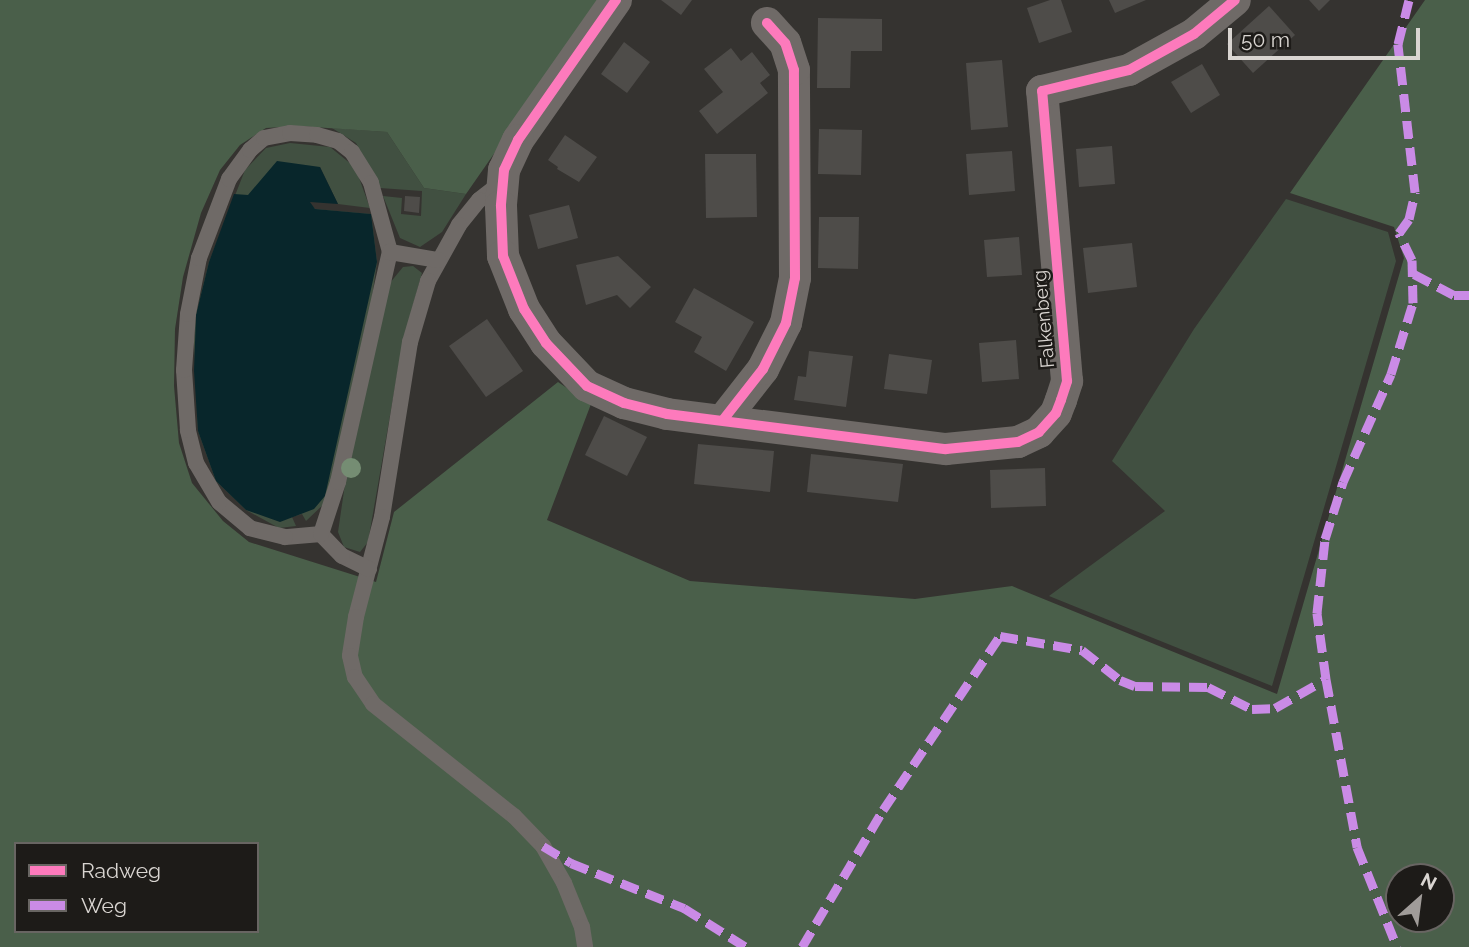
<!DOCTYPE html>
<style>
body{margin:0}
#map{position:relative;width:1469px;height:947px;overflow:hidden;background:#353330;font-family:Raleway,sans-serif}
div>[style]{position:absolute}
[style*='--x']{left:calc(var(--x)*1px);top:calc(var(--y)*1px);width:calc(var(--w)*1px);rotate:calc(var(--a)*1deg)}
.green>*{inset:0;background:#415041}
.forest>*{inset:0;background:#4a5f4a}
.water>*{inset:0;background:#08262b}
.building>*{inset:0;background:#4e4c49}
.service>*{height:16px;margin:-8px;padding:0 8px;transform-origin:8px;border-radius:8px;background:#6f6a67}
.minor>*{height:32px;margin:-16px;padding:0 16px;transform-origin:16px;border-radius:16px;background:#6f6a67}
.quiet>*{height:9px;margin-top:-4.5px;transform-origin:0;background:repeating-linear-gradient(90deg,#ca8be6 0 18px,transparent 0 27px)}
.cycleway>*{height:10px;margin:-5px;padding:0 5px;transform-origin:5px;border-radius:5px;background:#fd7abc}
.trees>*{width:20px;height:20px;margin:-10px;border-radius:50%;background:#758d73}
span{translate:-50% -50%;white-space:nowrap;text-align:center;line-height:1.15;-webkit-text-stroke:5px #1d1b18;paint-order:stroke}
.street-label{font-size:19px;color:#d9d5d1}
.legend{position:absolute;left:14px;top:842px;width:245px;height:91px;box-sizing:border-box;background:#1d1b18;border:2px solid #686562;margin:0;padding:9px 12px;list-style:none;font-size:21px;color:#d9d5d1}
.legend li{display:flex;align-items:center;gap:14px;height:35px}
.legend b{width:35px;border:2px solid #686562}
.north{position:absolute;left:1385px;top:863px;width:70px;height:70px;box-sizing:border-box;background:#1d1b18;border:2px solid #686562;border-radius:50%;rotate:28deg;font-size:19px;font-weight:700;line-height:28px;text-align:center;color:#d9d5d1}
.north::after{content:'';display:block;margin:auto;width:24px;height:32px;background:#a09c99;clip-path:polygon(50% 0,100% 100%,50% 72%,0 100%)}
.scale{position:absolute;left:1228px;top:28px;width:192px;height:32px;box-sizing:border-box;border:4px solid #d9d5d1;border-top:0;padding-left:9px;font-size:21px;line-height:24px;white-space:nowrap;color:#d9d5d1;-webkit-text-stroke:5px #1d1b18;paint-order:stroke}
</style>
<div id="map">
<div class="green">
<i style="clip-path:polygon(332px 128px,387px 132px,424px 188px,466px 194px,442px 232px,420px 247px,400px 238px,383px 196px,402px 198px,401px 214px,421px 216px,422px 191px,380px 188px,356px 143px)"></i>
<i style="clip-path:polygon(290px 143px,330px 147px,351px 164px,358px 175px,370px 208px,338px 204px,320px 167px,309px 202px,315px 209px,371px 214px,377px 262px,372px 298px,376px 300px,403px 267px,413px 266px,422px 273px,403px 341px,368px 542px,360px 552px,344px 547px,338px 532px,345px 484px,306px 521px,302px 514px,292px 517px,296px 526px,279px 528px,246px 510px,216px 481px,198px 431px,194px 341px,196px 315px,209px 262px,245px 170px,266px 148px)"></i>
<i style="clip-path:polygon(1286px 199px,1388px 232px,1396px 261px,1272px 686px,1049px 596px,1165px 511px,1112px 461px,1194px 329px)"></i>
</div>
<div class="forest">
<i style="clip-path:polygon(evenodd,0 0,601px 0,466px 194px,424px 188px,387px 132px,298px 126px,266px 128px,240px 145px,220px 170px,201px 213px,183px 277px,175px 329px,174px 386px,179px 443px,192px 483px,223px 521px,249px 542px,376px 582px,394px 512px,558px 382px,591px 404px,547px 520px,690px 581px,915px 599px,1012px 586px,1277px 694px,1404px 258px,1394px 227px,1290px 193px,1425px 0,1469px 0,1469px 947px,0 947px,0 0,16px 844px,257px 844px,257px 931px,16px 931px,16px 844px,0 0,1399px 877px,1441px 877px,1441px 919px,1399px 919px,1399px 877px)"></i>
</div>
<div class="water">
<i style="clip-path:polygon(277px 161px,320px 167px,338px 204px,310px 202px,315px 209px,371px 214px,377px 262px,325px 496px,314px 509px,280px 522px,246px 510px,216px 481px,198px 431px,194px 371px,196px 315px,209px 262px,234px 194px,248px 195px)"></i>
</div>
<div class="building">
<i style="clip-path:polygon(661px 0,692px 0,681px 15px)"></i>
<i style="clip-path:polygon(1050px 0,1061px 0,1072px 32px,1039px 43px,1027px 8px)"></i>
<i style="clip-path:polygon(1109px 0,1146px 0,1115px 13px)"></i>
<i style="clip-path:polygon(1309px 0,1330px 0,1319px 11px)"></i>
<i style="clip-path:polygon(1269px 6px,1295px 35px,1253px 73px,1227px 44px)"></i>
<i style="clip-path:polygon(818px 18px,882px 19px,882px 51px,851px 51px,850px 88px,817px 88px)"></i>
<i style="clip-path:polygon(624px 42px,650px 62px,627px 93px,601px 74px)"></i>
<i style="clip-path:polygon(731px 48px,741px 61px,752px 52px,770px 75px,760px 83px,768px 93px,717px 134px,699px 111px,723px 92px,704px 69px)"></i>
<i style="clip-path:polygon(1002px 60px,1008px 127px,971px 130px,966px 63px)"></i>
<i style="clip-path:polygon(1202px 64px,1220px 95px,1191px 113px,1171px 82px)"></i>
<i style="clip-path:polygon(819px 129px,862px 130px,861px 175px,818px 174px)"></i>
<i style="clip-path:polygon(565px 135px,597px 157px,579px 182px,557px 169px,558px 167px,548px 160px)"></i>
<i style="clip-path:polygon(1112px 146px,1115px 184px,1079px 187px,1076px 149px)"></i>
<i style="clip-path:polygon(1012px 151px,1015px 191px,969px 195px,966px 154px)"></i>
<i style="clip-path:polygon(705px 154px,756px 154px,757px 217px,706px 218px)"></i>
<i style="clip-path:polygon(405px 196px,420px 197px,419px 213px,404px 211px)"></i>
<i style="clip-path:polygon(569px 205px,578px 238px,538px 249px,529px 215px)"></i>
<i style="clip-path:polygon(819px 217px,859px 217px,858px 269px,818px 268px)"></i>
<i style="clip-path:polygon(1019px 237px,1022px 275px,987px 277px,984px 240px)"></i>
<i style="clip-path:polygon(1132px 243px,1137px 287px,1088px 293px,1083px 248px)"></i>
<i style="clip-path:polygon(618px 256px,651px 287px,630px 308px,617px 295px,586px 305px,576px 265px)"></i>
<i style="clip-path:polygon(694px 288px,754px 322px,726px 371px,694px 352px,702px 337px,675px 322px)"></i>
<i style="clip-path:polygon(487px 319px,523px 371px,486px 397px,449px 346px)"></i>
<i style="clip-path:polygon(1016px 340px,1019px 379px,982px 382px,979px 343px)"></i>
<i style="clip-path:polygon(809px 351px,853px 356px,846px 407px,794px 400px,798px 376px,806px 377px)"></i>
<i style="clip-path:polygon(889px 354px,932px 360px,927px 394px,884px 389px)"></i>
<i style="clip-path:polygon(604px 416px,647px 437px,627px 476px,585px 455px)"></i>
<i style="clip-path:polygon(698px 444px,774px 451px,770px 492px,694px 484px)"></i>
<i style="clip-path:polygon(811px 454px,903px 464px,898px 502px,807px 492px)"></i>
<i style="clip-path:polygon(1045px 468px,1046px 506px,991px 508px,990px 470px)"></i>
</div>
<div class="service">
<i style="--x:502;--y:182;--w:29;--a:142"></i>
<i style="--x:479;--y:200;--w:32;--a:129"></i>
<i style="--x:459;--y:225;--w:64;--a:119"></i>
<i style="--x:428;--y:281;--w:64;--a:106.4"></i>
<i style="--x:410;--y:342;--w:177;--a:99.1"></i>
<i style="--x:382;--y:517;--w:103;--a:104.6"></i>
<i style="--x:356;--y:617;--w:39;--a:99"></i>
<i style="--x:350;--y:656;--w:22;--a:77"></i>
<i style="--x:355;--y:677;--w:32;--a:56"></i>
<i style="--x:373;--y:704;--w:180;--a:38.5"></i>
<i style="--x:514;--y:816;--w:42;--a:46"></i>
<i style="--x:543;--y:846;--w:43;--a:60.4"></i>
<i style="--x:564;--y:883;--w:48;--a:67.8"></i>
<i style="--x:582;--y:927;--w:20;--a:81"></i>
<i style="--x:321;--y:534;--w:36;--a:175"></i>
<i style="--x:285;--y:537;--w:36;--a:-166"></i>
<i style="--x:250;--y:528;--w:40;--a:-140"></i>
<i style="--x:219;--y:502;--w:45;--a:-120.5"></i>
<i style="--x:196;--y:463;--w:34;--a:-104"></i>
<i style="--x:188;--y:430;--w:60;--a:-93.8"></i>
<i style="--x:184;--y:370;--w:56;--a:-85.9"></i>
<i style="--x:188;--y:314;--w:57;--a:-78.9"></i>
<i style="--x:199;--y:258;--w:85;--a:-69.2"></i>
<i style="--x:229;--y:179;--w:36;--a:-54"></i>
<i style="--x:250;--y:150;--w:18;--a:-41"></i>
<i style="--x:264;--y:138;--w:26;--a:-11"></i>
<i style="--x:290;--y:133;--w:27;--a:4"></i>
<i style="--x:317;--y:135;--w:22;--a:16"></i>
<i style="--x:338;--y:141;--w:18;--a:38"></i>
<i style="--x:352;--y:152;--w:36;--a:58"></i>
<i style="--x:371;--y:183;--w:72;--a:74.6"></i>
<i style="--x:369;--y:569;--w:30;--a:-154"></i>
<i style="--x:342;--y:556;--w:30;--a:-134"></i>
<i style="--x:321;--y:534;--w:55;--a:-71.9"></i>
<i style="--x:338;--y:482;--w:236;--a:-77.3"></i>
<i style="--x:390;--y:252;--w:49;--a:9.5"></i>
</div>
<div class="minor">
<i style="--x:616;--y:0;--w:171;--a:125"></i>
<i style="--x:518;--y:140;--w:33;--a:115"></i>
<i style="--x:504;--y:170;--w:36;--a:95"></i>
<i style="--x:501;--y:206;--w:50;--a:87.7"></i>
<i style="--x:503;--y:256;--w:57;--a:68.4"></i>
<i style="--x:524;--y:309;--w:40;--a:57.1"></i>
<i style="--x:546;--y:343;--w:59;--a:46.4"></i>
<i style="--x:587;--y:386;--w:41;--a:24.7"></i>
<i style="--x:624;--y:403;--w:44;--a:14.3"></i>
<i style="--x:667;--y:414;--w:281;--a:7.2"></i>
<i style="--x:946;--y:449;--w:72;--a:-5.6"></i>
<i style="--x:1018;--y:442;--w:23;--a:-25"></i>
<i style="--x:1039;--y:432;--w:25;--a:-48"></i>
<i style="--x:1056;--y:413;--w:14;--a:-69"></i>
<i style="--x:1061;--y:400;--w:20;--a:-72"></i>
<i style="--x:1067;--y:381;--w:291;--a:-94.9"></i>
<i style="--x:1042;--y:91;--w:89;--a:-13.6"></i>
<i style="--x:1129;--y:70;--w:74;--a:-29"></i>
<i style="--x:1194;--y:34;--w:53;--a:-39.7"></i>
<i style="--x:723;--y:420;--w:65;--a:-51.9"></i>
<i style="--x:763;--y:369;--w:51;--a:-63.4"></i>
<i style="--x:786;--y:323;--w:46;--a:-78.7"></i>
<i style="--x:795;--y:278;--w:208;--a:-90.3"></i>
<i style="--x:794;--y:70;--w:28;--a:-108"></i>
<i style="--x:785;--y:43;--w:27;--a:-132"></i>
</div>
<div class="quiet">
<i style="--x:1414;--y:274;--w:45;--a:27.7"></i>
<i style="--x:1454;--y:295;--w:15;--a:0"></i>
<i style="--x:1326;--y:679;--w:171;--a:79.5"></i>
<i style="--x:1357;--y:847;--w:108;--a:68.2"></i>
<i style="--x:543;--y:846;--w:33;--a:31"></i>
<i style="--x:571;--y:863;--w:122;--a:21.7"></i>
<i style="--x:684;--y:908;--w:73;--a:32.2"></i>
<i style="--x:802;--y:947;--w:159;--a:-59.4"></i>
<i style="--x:883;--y:810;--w:210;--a:-56.1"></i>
<i style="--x:1000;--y:636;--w:83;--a:9.7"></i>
<i style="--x:1082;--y:650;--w:48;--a:38.3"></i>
<i style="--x:1120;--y:680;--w:16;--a:22"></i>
<i style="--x:1135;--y:686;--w:73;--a:0.8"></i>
<i style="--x:1208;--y:687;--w:49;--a:26.6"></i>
<i style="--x:1252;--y:709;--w:23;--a:-2"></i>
<i style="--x:1275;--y:708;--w:59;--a:-29.6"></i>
<i style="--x:1326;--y:679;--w:67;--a:-97.8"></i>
<i style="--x:1317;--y:613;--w:74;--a:-83.8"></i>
<i style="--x:1325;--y:539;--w:60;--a:-72.5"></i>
<i style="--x:1343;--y:482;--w:118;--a:-66"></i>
<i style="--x:1391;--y:374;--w:74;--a:-72.8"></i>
<i style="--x:1413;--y:303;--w:43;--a:-91.3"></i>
<i style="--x:1412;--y:260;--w:30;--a:-116"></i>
<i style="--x:1399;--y:233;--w:17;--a:-54"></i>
<i style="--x:1409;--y:219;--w:28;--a:-77"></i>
<i style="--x:1415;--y:192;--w:149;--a:-96.6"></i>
<i style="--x:1398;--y:44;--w:45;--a:-76"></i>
</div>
<div class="cycleway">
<i style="--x:616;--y:0;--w:171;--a:125"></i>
<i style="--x:518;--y:140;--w:33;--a:115"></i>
<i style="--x:504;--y:170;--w:36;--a:95"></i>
<i style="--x:501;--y:206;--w:50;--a:87.7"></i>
<i style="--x:503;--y:256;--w:57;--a:68.4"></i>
<i style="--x:524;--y:309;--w:40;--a:57.1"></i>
<i style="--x:546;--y:343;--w:59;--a:46.4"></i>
<i style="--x:587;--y:386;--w:41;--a:24.7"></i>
<i style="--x:624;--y:403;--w:44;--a:14.3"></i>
<i style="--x:667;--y:414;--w:281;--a:7.2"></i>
<i style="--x:946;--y:449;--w:72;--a:-5.6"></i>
<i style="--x:1018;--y:442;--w:23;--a:-25"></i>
<i style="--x:1039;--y:432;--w:25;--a:-48"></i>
<i style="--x:1056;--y:413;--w:14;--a:-69"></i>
<i style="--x:1061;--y:400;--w:20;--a:-72"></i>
<i style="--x:1067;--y:381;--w:291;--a:-94.9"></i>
<i style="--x:1042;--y:91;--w:89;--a:-13.6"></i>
<i style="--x:1129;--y:70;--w:74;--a:-29"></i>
<i style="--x:1194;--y:34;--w:53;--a:-39.7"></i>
<i style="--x:723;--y:420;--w:65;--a:-51.9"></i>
<i style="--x:763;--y:369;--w:51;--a:-63.4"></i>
<i style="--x:786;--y:323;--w:46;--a:-78.7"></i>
<i style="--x:795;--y:278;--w:208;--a:-90.3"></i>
<i style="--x:794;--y:70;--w:28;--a:-108"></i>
<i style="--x:785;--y:43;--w:27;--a:-132"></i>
</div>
<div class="trees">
<i style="left:351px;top:468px"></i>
</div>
<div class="street-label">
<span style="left:1044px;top:319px;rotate:-95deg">Falkenberg</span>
</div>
<ul class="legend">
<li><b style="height:9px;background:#fd7abc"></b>Radweg</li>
<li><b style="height:9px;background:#ca8be6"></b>Weg</li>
</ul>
<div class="north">N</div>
<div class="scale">50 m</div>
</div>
